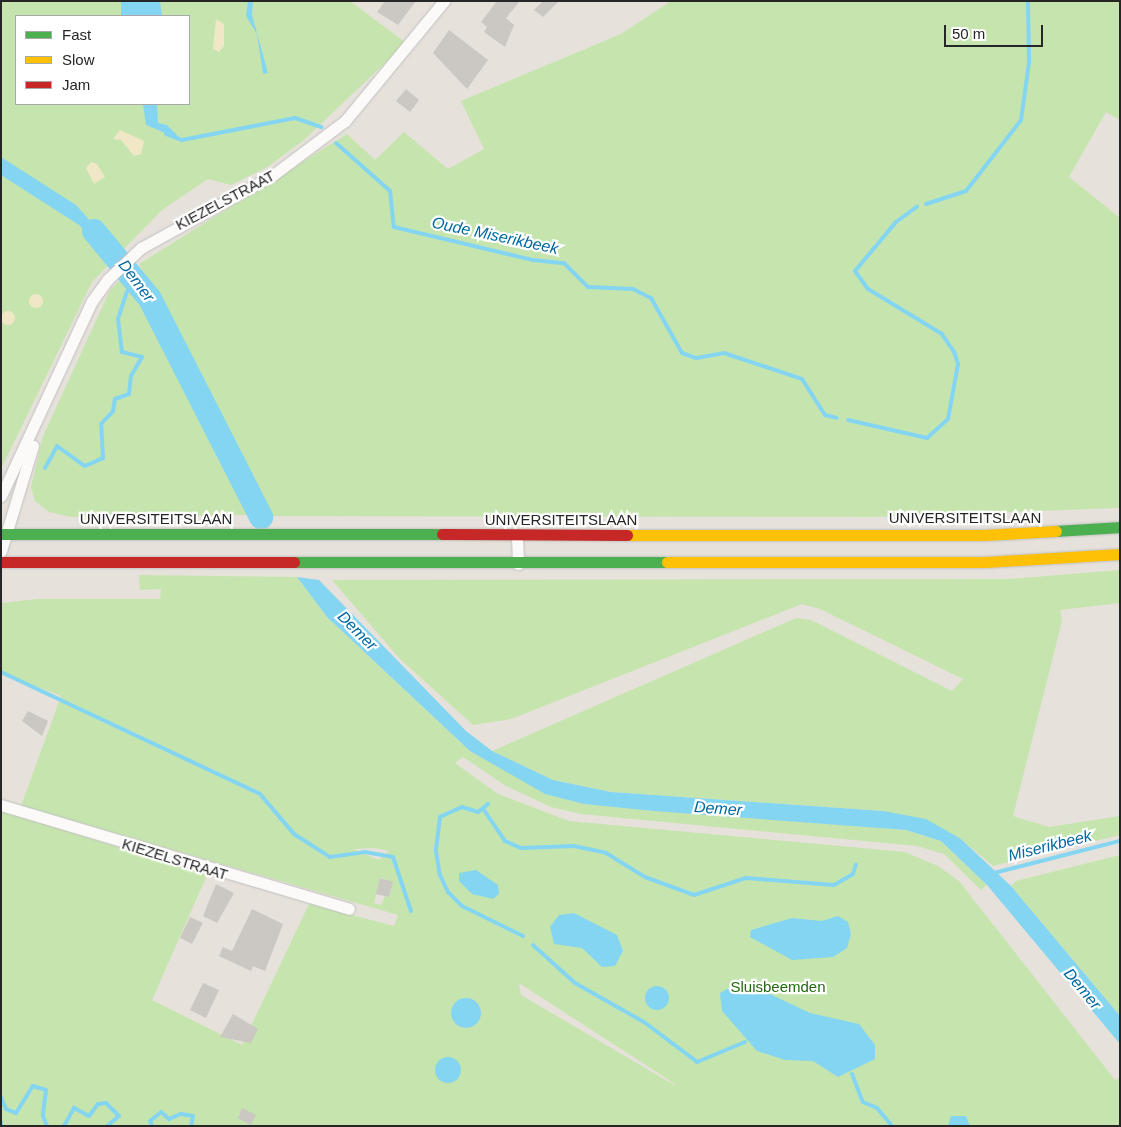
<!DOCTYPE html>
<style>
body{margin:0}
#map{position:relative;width:1121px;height:1127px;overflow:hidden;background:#e6e1da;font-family:Arial,sans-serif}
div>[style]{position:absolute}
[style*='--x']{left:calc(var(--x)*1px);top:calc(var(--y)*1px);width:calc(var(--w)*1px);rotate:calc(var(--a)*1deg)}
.green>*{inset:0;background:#c6e5ae}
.sand>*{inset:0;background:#efe7c5}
.round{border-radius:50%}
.water>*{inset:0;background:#84d5f1}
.stream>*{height:4px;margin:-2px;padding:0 2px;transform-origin:2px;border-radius:2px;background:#84d5f1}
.river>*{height:24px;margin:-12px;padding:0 12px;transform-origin:12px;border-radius:12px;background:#84d5f1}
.building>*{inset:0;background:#cbc7c2}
.roads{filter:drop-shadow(0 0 1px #c2c1c2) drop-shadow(0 0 1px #c2c1c2)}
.street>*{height:11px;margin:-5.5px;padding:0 5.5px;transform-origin:5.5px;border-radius:5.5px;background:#fbfaf9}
.fast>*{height:11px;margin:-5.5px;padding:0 5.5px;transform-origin:5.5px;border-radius:5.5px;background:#4caf50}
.slow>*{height:11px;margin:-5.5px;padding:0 5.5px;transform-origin:5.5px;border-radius:5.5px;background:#ffc107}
.jam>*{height:11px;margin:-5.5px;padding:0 5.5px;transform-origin:5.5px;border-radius:5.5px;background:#c62828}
span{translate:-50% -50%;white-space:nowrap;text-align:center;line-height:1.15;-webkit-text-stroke:4.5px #fff;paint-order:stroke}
.street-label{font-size:15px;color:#262626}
.park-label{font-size:15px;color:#236911}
.water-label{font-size:16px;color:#0069a1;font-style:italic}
.frame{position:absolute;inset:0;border:2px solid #262626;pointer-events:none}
.legend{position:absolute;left:15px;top:15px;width:175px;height:90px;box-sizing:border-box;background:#fff;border:1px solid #a8a8a8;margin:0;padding:6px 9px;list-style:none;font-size:15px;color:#262626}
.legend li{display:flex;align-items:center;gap:10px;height:25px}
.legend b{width:25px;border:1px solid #a8a8a8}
.scale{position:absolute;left:944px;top:25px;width:99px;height:22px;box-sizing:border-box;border:2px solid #262626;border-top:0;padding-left:6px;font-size:15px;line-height:18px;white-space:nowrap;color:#262626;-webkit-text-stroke:4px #fff;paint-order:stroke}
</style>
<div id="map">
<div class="green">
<i style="clip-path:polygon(evenodd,1px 1px,350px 1px,406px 43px,304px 140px,266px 168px,231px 185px,208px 179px,162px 210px,92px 282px,1px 469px,1px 1px,16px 16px,189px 16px,189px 104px,16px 104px,16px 16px)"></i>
<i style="clip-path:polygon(671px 1px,1120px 1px,1120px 120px,1106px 112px,1069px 177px,1120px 218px,1120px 508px,872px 517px,271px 516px,139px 264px,347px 134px,375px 160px,404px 132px,448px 169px,484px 149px,461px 101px,621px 34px)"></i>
<i style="clip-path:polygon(121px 279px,143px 299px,250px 515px,71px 517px,49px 512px,35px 501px,31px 487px,43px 436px,110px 290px)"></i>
<i style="clip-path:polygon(1120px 570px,1120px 603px,1060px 610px,1062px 621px,1013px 816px,1049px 827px,1120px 816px,1120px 835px,993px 866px,961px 839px,883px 811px,611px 792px,553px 780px,492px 751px,796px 618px,811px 620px,952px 691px,963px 679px,820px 609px,802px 604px,511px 719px,473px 725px,400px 659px,332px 580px,1009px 579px)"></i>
<i style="clip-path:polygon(evenodd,139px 575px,297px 577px,327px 617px,470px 751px,584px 804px,906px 830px,941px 841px,987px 885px,981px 890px,944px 854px,917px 846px,581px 814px,551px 807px,506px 786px,463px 757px,455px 763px,498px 794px,569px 821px,905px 852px,938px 866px,959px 881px,1108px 1071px,1115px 1080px,1120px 1078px,1120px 1126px,1px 1126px,1px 810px,207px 875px,152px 1000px,242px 1045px,309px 904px,394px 926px,398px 915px,21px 806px,61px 696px,1px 673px,1px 603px,37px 599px,160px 599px,161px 589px,140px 590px,139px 575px,375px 848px,389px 851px,379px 860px,353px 849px,375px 848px,139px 575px,381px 877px,391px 883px,381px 905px,374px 903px,381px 877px,139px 575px,519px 983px,672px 1082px,676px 1086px,521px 995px,519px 983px)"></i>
<i style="clip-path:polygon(1120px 855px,1120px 1016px,1011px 886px,1016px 881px)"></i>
</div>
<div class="sand">
<i style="clip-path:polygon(216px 19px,224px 24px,224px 46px,219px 52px,213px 49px)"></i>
<i style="clip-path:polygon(120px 130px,144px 141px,141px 154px,134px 156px,121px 140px,113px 139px)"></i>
<i style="clip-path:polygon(91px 162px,97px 164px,105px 177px,94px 184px,86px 168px)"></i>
<i class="round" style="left:29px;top:294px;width:14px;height:14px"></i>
<i class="round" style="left:1px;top:311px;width:14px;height:14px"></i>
</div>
<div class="water">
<i style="clip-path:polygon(121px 1px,160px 1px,162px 16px,121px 16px)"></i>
<i style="clip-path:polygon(248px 1px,253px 1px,252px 15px,268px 73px,263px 74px,257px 34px,246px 16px)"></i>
<i style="clip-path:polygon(143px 104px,157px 104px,158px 123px,167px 125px,182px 140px,146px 125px)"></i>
<i style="clip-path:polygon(1px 157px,76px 205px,118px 252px,112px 258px,79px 225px,1px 175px)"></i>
<i style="clip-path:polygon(297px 577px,319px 580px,466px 731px,492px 751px,553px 780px,611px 792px,883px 811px,926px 819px,961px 839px,1011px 886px,1120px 1016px,1120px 1044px,987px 885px,941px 841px,906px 830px,654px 811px,584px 804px,545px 794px,470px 751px,327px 617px)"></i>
<i style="clip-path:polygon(476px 870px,498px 885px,499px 894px,493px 899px,472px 894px,459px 881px,459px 873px)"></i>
<i style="clip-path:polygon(574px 913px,617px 935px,623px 951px,615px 966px,602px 967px,582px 948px,554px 944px,550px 927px,559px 915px)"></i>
<i style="clip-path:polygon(838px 916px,848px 922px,851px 934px,847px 948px,833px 957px,792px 960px,750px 937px,751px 930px,792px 918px,822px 921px)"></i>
<i style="clip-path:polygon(736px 984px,757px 988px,810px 1013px,859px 1024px,875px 1045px,875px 1059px,838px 1077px,813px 1061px,785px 1060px,757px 1051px,722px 1011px,720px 993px)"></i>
<i class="round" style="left:645px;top:986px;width:24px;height:24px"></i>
<i class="round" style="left:451px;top:998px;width:30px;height:30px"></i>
<i class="round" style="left:435px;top:1057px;width:26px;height:26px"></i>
<i style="clip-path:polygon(951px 1116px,966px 1116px,970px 1126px,948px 1126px)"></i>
</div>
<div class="stream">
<i style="--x:166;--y:134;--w:17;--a:21"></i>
<i style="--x:182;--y:140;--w:115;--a:-11"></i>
<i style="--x:295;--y:118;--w:28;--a:19"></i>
<i style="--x:336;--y:143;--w:72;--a:41.6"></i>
<i style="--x:390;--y:191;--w:36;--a:84"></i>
<i style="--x:394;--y:227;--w:143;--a:13.4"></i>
<i style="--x:533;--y:260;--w:31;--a:6"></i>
<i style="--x:564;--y:263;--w:34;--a:45"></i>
<i style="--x:588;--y:287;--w:45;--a:2.5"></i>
<i style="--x:633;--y:289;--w:20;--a:27"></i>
<i style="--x:651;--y:298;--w:63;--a:60.6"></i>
<i style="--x:682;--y:353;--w:15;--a:20"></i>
<i style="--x:696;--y:358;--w:28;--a:-10"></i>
<i style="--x:724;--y:353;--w:82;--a:18.4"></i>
<i style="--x:802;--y:379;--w:43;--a:57.4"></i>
<i style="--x:825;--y:415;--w:12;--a:14"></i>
<i style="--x:926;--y:204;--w:42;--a:-18"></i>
<i style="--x:966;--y:191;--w:90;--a:-52.2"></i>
<i style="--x:1021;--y:120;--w:58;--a:-82"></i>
<i style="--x:1029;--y:63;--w:62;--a:-90.9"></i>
<i style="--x:848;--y:420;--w:81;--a:12.8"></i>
<i style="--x:927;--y:438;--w:28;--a:-42"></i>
<i style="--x:948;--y:419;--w:56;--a:-79.7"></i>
<i style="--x:958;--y:364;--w:13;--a:-108"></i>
<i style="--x:954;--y:352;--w:22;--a:-124"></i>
<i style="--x:942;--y:334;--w:87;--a:-148.7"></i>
<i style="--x:868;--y:289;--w:22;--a:-126"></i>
<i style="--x:855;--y:271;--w:64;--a:-50.1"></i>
<i style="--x:896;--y:222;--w:26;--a:-36"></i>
<i style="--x:45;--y:468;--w:25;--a:-61"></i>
<i style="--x:57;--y:446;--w:34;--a:36"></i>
<i style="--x:85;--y:466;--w:20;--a:-24"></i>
<i style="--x:103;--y:458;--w:34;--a:-93"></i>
<i style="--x:101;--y:424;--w:18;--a:-47"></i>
<i style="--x:113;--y:411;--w:12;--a:-81"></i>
<i style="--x:115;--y:399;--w:15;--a:-20"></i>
<i style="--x:129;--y:394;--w:18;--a:-84"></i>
<i style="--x:131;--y:376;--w:22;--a:-60"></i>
<i style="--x:142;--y:357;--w:21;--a:-166"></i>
<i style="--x:122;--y:352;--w:33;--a:-97"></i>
<i style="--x:118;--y:319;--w:28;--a:-72"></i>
<i style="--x:127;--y:292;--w:15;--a:-48"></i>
<i style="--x:1;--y:672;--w:286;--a:25.2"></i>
<i style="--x:260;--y:794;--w:52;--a:49.6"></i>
<i style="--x:294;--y:834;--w:43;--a:32.6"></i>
<i style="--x:330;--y:857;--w:35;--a:-8"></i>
<i style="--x:365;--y:852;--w:28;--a:10"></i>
<i style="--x:393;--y:857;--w:57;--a:71.6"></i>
<i style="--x:488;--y:804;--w:13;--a:141"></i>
<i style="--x:478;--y:812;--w:17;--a:-163"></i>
<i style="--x:462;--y:807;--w:24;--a:156"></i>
<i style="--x:440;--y:817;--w:34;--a:97"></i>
<i style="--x:436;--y:851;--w:24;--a:81"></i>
<i style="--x:440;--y:875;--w:19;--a:65"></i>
<i style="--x:448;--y:892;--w:20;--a:45"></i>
<i style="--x:462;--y:906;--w:68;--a:26.2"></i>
<i style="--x:484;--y:810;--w:37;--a:56"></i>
<i style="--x:505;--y:841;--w:17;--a:24"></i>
<i style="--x:521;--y:848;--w:53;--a:-2.2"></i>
<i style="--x:574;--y:846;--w:33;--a:12"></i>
<i style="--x:606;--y:853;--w:46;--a:31.6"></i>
<i style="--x:645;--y:877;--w:52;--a:20.2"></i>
<i style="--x:694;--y:895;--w:55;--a:-18.1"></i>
<i style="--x:746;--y:878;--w:88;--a:4.5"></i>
<i style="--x:834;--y:885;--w:22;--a:-30"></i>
<i style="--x:853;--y:874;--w:10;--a:-73"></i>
<i style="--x:994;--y:873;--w:130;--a:-14.3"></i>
<i style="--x:533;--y:945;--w:57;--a:42.1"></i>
<i style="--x:575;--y:983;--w:79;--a:29.5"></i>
<i style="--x:644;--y:1022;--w:66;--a:37"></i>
<i style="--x:697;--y:1062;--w:52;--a:-22.6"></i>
<i style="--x:852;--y:1074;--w:30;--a:69"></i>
<i style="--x:863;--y:1102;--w:15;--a:23"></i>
<i style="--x:877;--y:1108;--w:23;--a:50"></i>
<i style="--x:1;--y:1097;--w:13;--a:67"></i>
<i style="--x:6;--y:1109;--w:11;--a:22"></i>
<i style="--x:16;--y:1113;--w:32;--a:-58"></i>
<i style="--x:33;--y:1086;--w:14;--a:17"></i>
<i style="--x:46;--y:1090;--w:26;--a:97"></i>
<i style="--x:43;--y:1116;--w:11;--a:68"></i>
<i style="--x:1;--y:1122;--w:3;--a:90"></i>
<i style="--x:64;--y:1126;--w:21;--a:-61"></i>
<i style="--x:74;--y:1108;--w:17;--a:28"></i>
<i style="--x:89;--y:1116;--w:15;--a:-53"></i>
<i style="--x:98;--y:1104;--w:8;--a:-7"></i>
<i style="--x:106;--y:1103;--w:18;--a:45"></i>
<i style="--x:119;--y:1116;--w:16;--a:140"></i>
<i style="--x:152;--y:1126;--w:5;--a:-112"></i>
<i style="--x:150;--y:1121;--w:14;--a:-39"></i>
<i style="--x:161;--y:1112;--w:11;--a:41"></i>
<i style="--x:169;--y:1119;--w:13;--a:-23"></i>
<i style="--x:181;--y:1114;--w:12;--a:9"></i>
<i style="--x:193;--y:1116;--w:10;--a:101"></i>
</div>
<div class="river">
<i style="--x:94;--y:231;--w:88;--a:50.5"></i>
<i style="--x:150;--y:299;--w:245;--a:63"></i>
</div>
<div class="building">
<i style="clip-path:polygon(385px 1px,416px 1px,398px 25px,377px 12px)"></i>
<i style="clip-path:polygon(497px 1px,520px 1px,506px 18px,514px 25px,505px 47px,484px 32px,487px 27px,481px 22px)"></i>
<i style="clip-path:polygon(543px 1px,559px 1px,543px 17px,534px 10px)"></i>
<i style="clip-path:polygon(449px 30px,488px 60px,467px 89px,433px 53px)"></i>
<i style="clip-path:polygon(406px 89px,419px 100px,410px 112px,396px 101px)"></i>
<i style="clip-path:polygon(28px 711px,48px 721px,42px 736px,22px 721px)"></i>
<i style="clip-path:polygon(380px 878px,393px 882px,389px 897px,376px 894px)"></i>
<i style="clip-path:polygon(216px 884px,234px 893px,217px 923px,203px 916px)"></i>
<i style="clip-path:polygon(252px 909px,283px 924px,265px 971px,253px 966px,251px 971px,219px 956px,223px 947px,232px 951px)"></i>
<i style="clip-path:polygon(190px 917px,203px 923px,192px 944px,180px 938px)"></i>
<i style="clip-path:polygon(203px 983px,219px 990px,206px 1018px,190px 1010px)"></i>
<i style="clip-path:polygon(233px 1014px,258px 1029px,251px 1043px,220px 1037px)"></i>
<i style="clip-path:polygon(242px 1108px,256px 1115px,251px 1125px,238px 1118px)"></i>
</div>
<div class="roads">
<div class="street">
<i style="--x:1;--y:496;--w:215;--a:-65"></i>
<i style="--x:92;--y:301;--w:26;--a:-54"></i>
<i style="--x:107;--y:280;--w:47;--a:-43.3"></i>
<i style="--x:141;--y:248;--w:151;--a:-28.9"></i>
<i style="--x:273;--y:175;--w:90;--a:-36.9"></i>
<i style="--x:345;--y:121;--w:156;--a:-50.5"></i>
<i style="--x:517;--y:535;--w:29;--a:88"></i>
<i style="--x:1;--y:551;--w:110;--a:-73.1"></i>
<i style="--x:1;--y:805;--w:363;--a:16.6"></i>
</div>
<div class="fast">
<i style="--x:1056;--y:531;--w:64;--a:-3.6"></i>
<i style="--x:1;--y:534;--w:441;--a:0"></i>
<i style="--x:294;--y:562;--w:373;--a:0"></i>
</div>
<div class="slow">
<i style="--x:627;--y:535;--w:357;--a:0"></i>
<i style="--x:984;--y:535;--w:72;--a:-3.2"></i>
<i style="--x:667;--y:562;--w:318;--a:0"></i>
<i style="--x:985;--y:562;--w:135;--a:-3.4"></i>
</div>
<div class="jam">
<i style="--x:442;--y:534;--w:185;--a:0.3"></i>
<i style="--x:1;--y:562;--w:293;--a:0"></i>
</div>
</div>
<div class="street-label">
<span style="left:225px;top:200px;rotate:-28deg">KIEZELSTRAAT</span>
<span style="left:965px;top:518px">UNIVERSITEITSLAAN</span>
<span style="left:156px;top:519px">UNIVERSITEITSLAAN</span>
<span style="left:561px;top:520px">UNIVERSITEITSLAAN</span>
<span style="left:175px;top:859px;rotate:17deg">KIEZELSTRAAT</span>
</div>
<div class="park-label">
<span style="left:778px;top:987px">Sluisbeemden</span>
</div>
<div class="water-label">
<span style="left:495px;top:236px;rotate:12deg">Oude Miserikbeek</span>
<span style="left:136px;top:281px;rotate:53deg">Demer</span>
<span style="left:357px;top:631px;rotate:45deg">Demer</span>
<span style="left:718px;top:809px;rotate:4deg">Demer</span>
<span style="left:1050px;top:846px;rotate:-14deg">Miserikbeek</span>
<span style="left:1082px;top:989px;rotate:50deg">Demer</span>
</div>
<div class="frame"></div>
<ul class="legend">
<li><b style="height:6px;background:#4caf50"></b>Fast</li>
<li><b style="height:6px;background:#ffc107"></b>Slow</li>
<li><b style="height:6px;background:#c62828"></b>Jam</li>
</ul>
<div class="scale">50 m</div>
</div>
